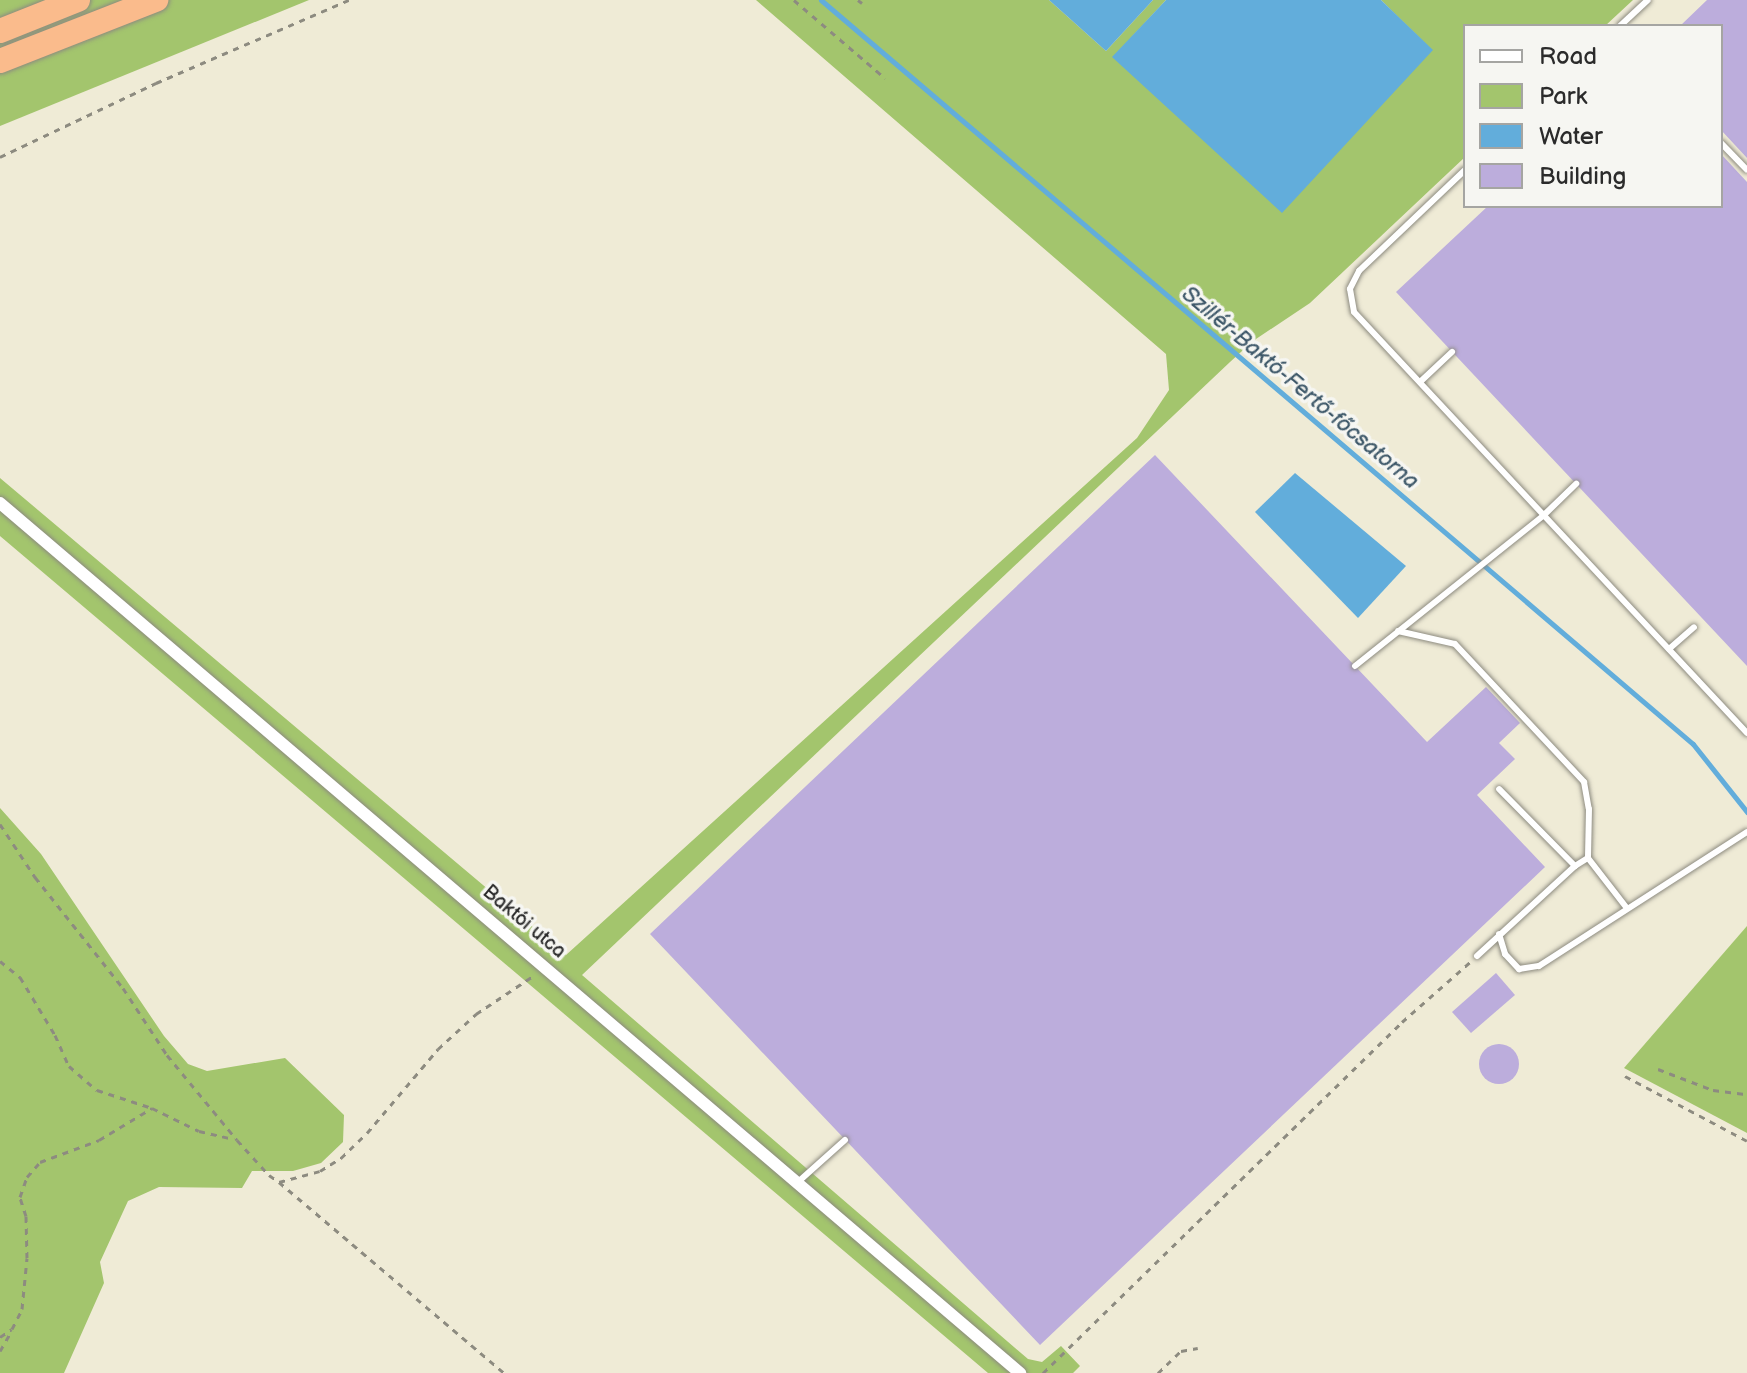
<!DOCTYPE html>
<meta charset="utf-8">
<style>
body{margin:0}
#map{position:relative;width:1747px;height:1373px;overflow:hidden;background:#efebd6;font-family:"Balsamiq Sans",sans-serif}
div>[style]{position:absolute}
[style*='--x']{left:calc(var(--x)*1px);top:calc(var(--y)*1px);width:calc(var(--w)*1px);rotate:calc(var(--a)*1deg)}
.green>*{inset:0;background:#a3c56d}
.water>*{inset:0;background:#62addb}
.stream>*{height:5px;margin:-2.5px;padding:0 2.5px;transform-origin:2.5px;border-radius:2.5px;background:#62addb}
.building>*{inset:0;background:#bcaddc}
.round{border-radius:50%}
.path>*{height:3px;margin-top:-1.5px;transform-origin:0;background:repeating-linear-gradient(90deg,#8d8b80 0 6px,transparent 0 12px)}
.roads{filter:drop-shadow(0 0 2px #8d8b80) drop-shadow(0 0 2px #8d8b80)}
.service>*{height:6px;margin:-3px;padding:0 3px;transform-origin:3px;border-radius:3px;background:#fff}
.minor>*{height:12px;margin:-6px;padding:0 6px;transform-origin:6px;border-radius:6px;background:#fff}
.motorway>*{height:24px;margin:-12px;padding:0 12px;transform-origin:12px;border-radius:12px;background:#fabb8c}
span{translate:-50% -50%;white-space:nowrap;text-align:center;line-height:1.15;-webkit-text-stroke:7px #f6f6f2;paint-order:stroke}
.street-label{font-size:20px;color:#2b2b2b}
.water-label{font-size:22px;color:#3e5869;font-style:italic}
.legend{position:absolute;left:1463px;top:24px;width:260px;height:184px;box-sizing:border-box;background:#f6f6f2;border:2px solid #a5a5a2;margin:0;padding:10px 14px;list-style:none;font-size:24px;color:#2b2b2b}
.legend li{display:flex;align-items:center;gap:16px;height:40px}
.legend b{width:40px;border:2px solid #a5a5a2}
</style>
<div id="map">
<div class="green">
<i style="clip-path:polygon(0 0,309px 0,0 126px)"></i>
<i style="clip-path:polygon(756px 0,1049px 0,1106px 51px,1153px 0,1166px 0,1113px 57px,1432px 50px,1381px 0,1633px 0,1605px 26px,1465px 26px,1465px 157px,1310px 303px,1253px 341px,1230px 362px,582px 975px,1028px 1359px,1042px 1362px,1061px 1346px,1080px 1366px,1073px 1373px,988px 1373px,0 536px,0 478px,566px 955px,1137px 438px,1169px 390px,1166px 354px)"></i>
<i style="clip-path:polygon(0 808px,41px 854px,164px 1036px,188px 1064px,207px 1071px,285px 1058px,344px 1115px,343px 1142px,321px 1163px,293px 1171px,252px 1171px,242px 1188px,159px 1187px,128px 1201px,100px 1262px,104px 1283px,64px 1373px,0 1373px)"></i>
<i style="clip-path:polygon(1747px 926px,1747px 1133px,1624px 1068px)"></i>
</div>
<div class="water">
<i style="clip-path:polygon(1049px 0,1153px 0,1106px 51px)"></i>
<i style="clip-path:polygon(1166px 0,1381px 0,1433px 50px,1282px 213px,1112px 57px)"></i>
<i style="clip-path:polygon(1295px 473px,1406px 566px,1358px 618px,1255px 512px)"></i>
</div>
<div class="stream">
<i style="--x:821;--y:0;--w:1146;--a:40.47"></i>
<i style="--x:1693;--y:744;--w:87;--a:51.5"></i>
</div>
<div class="building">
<i style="clip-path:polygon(1707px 0,1747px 0,1747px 158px,1721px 130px,1721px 26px,1680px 26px)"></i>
<i style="clip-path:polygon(1721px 154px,1747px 182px,1747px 666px,1396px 292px,1488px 206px,1721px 206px)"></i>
<i style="clip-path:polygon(1155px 455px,1427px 742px,1486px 687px,1520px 723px,1499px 743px,1515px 759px,1477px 795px,1545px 867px,1040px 1345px,650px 934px)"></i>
<i style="clip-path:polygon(1496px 973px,1515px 995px,1471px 1033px,1452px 1012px)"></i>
<i class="round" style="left:1479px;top:1044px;width:40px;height:40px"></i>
</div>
<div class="path">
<i style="--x:794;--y:0;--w:120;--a:40.6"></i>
<i style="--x:858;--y:0;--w:5;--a:37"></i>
<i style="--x:0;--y:157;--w:173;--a:-25.4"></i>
<i style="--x:156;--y:83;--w:210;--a:-23.3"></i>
<i style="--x:0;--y:824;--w:64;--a:56.6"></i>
<i style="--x:35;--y:877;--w:142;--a:51.6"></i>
<i style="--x:123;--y:988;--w:80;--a:56.7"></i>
<i style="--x:167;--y:1055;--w:110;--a:50.5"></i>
<i style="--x:237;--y:1140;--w:47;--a:47.6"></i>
<i style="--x:269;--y:1175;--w:12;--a:35"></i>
<i style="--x:279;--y:1182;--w:42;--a:-15"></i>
<i style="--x:320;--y:1171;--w:25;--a:-32"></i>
<i style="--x:341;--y:1158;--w:36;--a:-44"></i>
<i style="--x:367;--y:1133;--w:110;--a:-49.8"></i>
<i style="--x:438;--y:1049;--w:52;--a:-42.6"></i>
<i style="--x:476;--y:1014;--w:69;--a:-33.7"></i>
<i style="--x:0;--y:961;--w:26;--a:39"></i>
<i style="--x:20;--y:977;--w:68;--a:58.9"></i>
<i style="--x:55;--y:1035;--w:34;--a:66"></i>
<i style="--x:69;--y:1066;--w:37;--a:41"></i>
<i style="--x:97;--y:1090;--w:58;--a:18.1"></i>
<i style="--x:1658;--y:1069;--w:59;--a:20.9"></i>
<i style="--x:1713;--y:1090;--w:34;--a:7"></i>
<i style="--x:1625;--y:1076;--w:138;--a:28"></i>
<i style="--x:279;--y:1182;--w:295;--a:40.3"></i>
<i style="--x:0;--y:1337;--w:14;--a:-34"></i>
<i style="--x:12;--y:1329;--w:22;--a:-63"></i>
<i style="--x:22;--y:1309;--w:51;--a:-84.4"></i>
<i style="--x:27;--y:1258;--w:42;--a:-91.4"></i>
<i style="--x:26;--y:1216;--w:20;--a:-108"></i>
<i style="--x:20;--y:1197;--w:21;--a:-71"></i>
<i style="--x:27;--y:1177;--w:20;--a:-49"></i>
<i style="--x:40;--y:1162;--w:63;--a:-20.4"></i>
<i style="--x:99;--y:1140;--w:62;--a:-31.1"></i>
<i style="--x:152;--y:1108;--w:52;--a:26.1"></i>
<i style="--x:199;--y:1131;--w:36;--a:13"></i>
<i style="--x:0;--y:1351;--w:24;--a:-60"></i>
<i style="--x:1043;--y:1373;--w:502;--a:-44.35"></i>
<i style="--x:1402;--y:1022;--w:91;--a:-41.4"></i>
<i style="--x:1158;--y:1373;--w:32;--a:-44"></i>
<i style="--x:1181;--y:1351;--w:17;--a:-10"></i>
</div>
<div class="roads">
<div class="service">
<i style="--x:1620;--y:26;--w:38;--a:-43"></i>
<i style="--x:1721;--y:143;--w:37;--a:46"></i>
<i style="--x:1465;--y:170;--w:146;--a:136.4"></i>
<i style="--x:1359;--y:271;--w:20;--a:117"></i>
<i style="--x:1350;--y:289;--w:23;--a:80"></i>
<i style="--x:1354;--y:312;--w:576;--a:46.97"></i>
<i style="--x:1420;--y:382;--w:44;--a:-43.2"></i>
<i style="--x:1398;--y:631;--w:58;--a:12.8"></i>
<i style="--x:1455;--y:644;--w:189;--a:46.9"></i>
<i style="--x:1584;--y:782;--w:27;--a:80"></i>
<i style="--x:1589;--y:809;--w:49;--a:91.2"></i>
<i style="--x:1669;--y:649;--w:33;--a:-41"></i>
<i style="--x:1355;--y:666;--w:242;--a:-38.6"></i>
<i style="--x:1544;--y:515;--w:45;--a:-44.1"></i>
<i style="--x:1575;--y:866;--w:15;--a:-32"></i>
<i style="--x:1588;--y:858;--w:62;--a:52.2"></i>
<i style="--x:1499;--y:934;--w:21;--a:73"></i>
<i style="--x:1505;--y:954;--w:21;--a:47"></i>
<i style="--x:1519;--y:969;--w:20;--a:-9"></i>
<i style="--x:1539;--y:966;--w:247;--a:-32.8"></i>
<i style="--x:1477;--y:956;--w:133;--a:-42.6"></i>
<i style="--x:1575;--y:866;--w:108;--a:-134.6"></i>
<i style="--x:798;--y:1182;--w:63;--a:-41.8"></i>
</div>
<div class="minor">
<i style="--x:0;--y:503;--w:1341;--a:40.46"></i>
</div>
<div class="motorway">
<i style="--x:0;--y:31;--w:84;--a:-21.7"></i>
<i style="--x:0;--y:61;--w:168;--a:-21.4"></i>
</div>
</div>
<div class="street-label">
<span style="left:524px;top:922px;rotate:40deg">Baktói utca</span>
</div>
<div class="water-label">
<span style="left:1300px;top:388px;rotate:40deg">Szillér-Baktó-Fertő-főcsatorna</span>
</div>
<ul class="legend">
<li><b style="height:10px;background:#fff"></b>Road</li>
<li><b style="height:22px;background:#a3c56d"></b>Park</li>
<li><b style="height:22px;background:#62addb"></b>Water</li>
<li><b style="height:22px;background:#bcaddc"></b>Building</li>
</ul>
</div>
